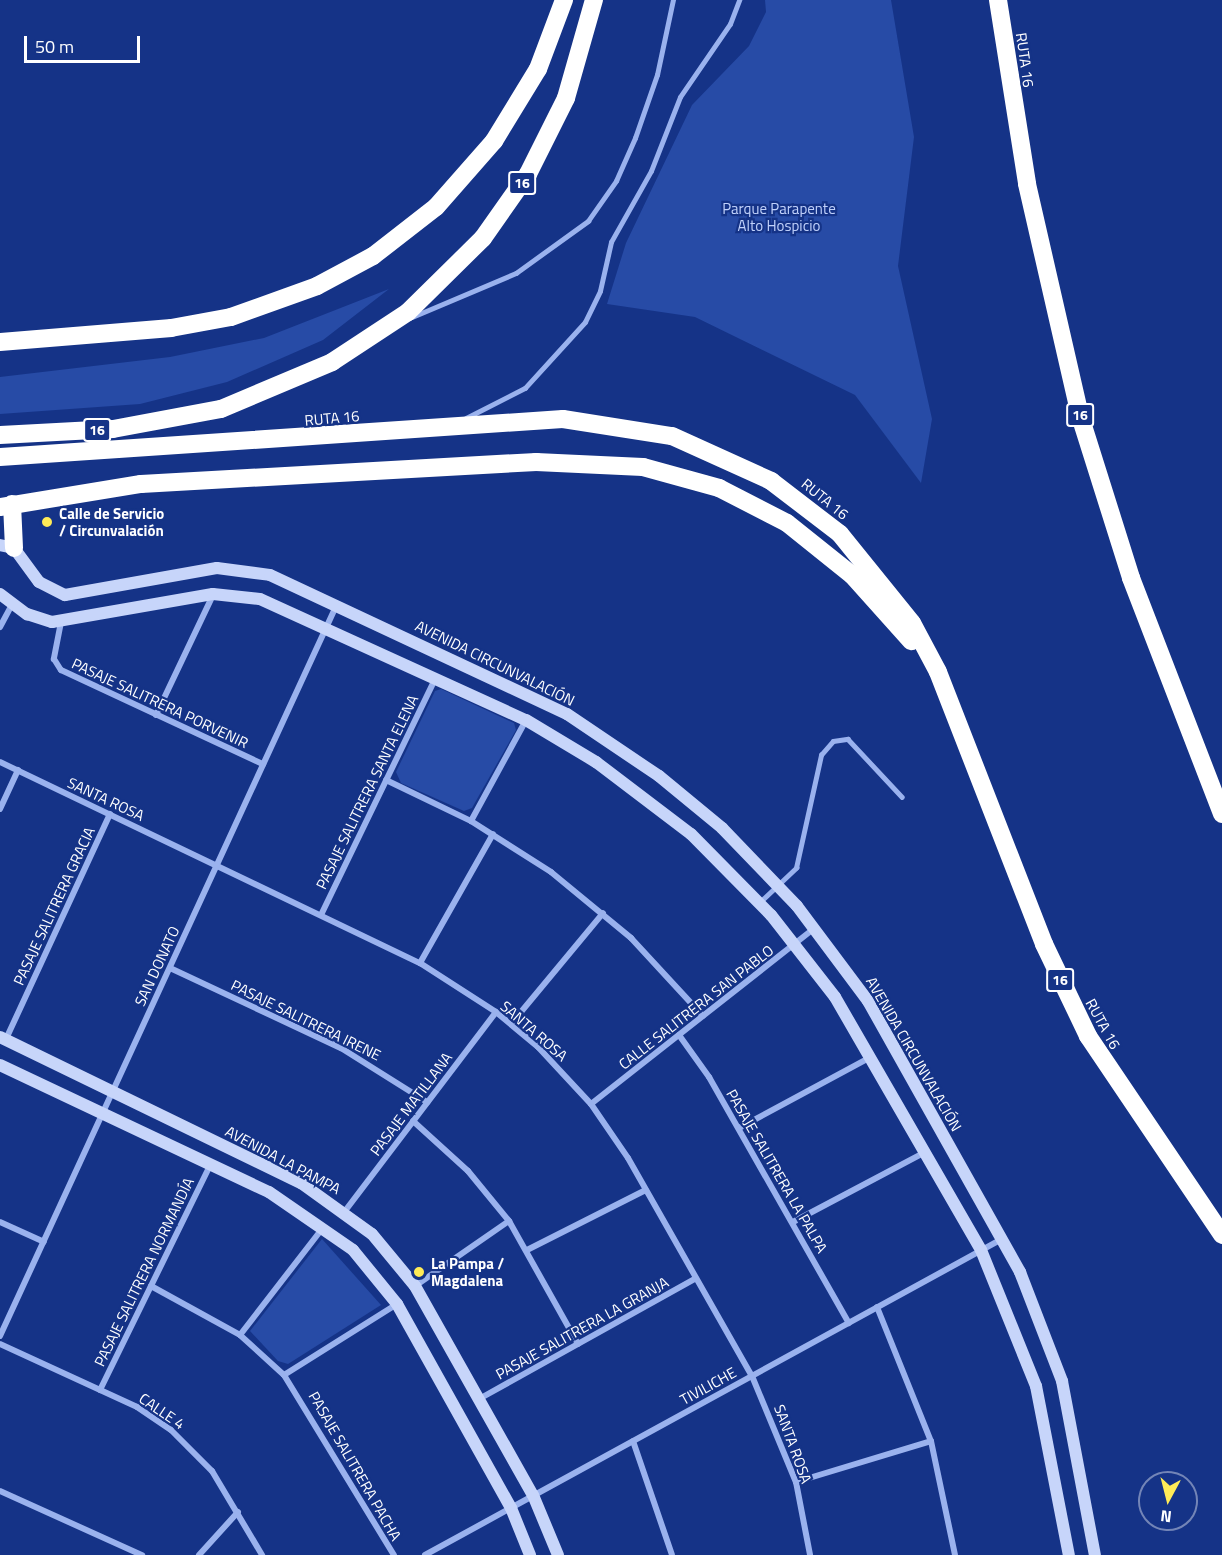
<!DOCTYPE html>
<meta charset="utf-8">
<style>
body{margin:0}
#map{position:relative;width:1222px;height:1555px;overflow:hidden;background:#153387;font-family:"Titillium Web",sans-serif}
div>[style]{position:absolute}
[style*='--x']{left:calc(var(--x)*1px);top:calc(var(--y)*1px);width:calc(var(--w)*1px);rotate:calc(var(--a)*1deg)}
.green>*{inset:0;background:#274ba6}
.lane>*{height:4.5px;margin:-2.25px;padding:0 2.25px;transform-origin:2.25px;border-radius:2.25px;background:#9ab2ee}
.street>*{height:6px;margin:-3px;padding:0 3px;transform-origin:3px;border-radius:3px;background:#9ab2ee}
.secondary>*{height:12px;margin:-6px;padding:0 6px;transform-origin:6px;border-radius:6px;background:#c7d5fa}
.highway>*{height:18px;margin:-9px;padding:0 9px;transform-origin:9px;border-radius:9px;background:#fff}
.dots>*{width:16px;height:16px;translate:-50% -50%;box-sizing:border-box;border:3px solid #153387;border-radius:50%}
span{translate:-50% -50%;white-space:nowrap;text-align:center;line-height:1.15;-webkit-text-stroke:4.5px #153387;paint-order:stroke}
.shield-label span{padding:2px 4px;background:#153387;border:2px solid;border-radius:4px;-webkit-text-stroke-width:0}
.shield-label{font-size:14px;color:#fff;font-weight:700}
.street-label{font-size:15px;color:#fff}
.park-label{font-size:15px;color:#c0d1fb}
.poi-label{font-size:15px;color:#fff;font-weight:700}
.left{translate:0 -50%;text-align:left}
.north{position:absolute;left:1138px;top:1471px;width:60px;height:60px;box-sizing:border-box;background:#153387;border:2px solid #7385b7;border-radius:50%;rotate:187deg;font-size:16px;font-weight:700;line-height:24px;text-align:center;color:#fff}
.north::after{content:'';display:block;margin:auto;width:21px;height:27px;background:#ffeb57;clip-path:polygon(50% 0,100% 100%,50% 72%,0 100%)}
.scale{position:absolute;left:24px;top:36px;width:116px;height:27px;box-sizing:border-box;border:3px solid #fff;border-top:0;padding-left:8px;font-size:18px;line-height:21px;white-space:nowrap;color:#fff;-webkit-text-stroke:4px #153387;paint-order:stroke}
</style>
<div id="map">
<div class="green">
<i style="clip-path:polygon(765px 0,891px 0,914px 137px,898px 266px,932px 419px,921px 483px,855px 395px,695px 317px,607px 304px,626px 243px,692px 105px,749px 46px,766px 12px)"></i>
<i style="clip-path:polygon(389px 289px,323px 340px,227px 382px,140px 404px,0 414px,0 377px,170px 357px,264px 338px)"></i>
<i style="clip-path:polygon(441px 689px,514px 723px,516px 730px,472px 808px,464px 811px,401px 783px,396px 772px,435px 691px)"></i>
<i style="clip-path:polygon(322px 1239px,381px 1305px,288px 1364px,278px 1361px,250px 1331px)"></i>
</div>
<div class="lane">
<i style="--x:412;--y:317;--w:113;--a:-22.9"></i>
<i style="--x:516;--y:273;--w:89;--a:-35.8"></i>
<i style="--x:588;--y:221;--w:49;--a:-55"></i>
<i style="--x:616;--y:181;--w:47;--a:-66.2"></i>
<i style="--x:635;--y:138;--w:67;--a:-70.8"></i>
<i style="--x:657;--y:75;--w:77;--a:-78"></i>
<i style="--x:466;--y:418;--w:66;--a:-27"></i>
<i style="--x:525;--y:388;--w:89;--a:-47.7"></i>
<i style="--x:585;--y:322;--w:34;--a:-64"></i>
<i style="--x:600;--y:291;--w:50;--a:-77.3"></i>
<i style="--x:611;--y:242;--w:81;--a:-60.6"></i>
<i style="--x:651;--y:171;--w:79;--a:-68.6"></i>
<i style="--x:680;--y:97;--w:88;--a:-55.6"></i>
<i style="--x:730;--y:24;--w:26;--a:-69"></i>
<i style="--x:760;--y:902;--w:50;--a:-43.4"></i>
<i style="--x:796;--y:868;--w:116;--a:-77.5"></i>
<i style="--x:821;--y:755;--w:18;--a:-49"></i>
<i style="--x:833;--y:741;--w:15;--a:-8"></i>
<i style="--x:848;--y:739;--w:79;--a:47"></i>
</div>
<div class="street">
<i style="--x:61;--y:622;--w:38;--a:101"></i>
<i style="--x:54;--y:659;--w:13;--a:58"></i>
<i style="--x:61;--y:670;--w:223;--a:25"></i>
<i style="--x:0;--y:627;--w:26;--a:-62"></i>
<i style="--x:156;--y:715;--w:133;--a:-64.6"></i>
<i style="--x:0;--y:762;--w:466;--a:25.6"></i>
<i style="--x:420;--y:963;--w:90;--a:32.8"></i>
<i style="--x:496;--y:1012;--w:55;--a:39.8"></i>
<i style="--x:538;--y:1047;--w:78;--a:47.1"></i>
<i style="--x:591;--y:1104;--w:65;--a:55.6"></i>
<i style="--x:628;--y:1158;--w:251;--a:60.4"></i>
<i style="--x:752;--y:1376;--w:115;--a:67.5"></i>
<i style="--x:796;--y:1482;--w:74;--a:79.1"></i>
<i style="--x:386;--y:780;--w:94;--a:25.8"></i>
<i style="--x:471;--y:821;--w:95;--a:32.5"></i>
<i style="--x:551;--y:872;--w:104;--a:39.5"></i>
<i style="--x:631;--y:938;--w:106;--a:47.3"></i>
<i style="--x:0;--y:809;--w:43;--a:-65.2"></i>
<i style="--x:471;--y:821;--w:115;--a:-61.4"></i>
<i style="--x:321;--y:915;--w:262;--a:-64.2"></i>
<i style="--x:420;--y:963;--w:148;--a:-60.5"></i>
<i style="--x:170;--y:968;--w:189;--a:25.1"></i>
<i style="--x:341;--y:1048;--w:102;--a:32.1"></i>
<i style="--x:511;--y:1024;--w:144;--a:-50.3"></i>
<i style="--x:679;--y:1035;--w:52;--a:54.5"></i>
<i style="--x:709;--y:1077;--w:283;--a:60.4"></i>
<i style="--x:6;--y:1039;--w:248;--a:-65.2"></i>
<i style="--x:591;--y:1104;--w:285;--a:-38.2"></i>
<i style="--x:413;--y:1121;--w:74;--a:42.3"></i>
<i style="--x:468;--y:1171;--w:65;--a:50.6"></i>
<i style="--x:509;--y:1221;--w:141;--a:60.7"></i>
<i style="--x:739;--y:1128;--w:150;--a:-28.3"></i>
<i style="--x:345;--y:1211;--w:250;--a:-52.8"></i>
<i style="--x:0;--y:1222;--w:48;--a:24.4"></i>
<i style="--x:793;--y:1222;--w:149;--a:-27.9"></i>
<i style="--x:527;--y:1250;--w:133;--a:-26.8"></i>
<i style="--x:151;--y:1286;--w:102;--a:28.8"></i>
<i style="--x:240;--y:1335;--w:59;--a:42.3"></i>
<i style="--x:284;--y:1375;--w:211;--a:58.6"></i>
<i style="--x:415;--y:1286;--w:114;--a:-34.7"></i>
<i style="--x:877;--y:1307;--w:144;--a:68.1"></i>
<i style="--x:931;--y:1441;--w:116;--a:78.1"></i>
<i style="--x:240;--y:1335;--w:134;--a:-52.3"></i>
<i style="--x:0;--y:1336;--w:804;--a:-65.28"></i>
<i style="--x:0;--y:1344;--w:151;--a:24.7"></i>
<i style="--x:137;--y:1407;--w:41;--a:34.1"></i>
<i style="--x:171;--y:1430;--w:58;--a:45"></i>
<i style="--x:212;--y:1471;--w:98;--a:59.2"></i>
<i style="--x:284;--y:1375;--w:133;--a:-32.1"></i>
<i style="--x:100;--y:1390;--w:250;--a:-63.9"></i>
<i style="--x:479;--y:1399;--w:248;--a:-29.1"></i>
<i style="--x:633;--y:1441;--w:120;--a:71.1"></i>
<i style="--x:796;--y:1482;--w:141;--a:-16.9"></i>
<i style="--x:0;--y:1491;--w:156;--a:24.3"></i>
<i style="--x:199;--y:1555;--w:58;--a:-47.8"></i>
<i style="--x:425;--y:1555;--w:658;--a:-28.71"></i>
</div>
<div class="secondary">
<i style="--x:0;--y:545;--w:14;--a:12"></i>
<i style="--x:14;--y:548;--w:42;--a:53.7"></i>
<i style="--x:39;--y:582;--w:29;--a:27"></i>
<i style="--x:65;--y:595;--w:154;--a:-10.1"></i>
<i style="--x:217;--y:568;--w:53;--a:7.5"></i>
<i style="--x:270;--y:575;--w:328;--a:25.1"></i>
<i style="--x:567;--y:714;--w:111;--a:34"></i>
<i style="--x:659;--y:776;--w:82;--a:39.5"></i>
<i style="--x:722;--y:828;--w:108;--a:46.1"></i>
<i style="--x:797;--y:906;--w:119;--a:53.2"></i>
<i style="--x:868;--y:1001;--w:311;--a:60.7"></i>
<i style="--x:1020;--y:1272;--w:117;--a:68.9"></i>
<i style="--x:1062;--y:1381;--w:177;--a:79.3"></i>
<i style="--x:0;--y:594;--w:34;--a:37"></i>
<i style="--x:27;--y:614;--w:26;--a:18"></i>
<i style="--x:52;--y:622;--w:163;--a:-9.9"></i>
<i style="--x:213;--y:594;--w:47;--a:6.1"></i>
<i style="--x:260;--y:599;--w:292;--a:24.5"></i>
<i style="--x:526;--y:720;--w:82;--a:31"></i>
<i style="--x:596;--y:762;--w:119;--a:37.2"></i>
<i style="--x:691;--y:834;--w:114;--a:45.4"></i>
<i style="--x:771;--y:915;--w:104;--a:52"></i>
<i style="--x:835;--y:997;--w:292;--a:60"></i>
<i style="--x:981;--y:1250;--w:147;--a:68"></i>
<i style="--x:1036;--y:1386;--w:172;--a:79"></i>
<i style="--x:0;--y:1037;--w:335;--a:25.9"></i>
<i style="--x:301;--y:1183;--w:87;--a:35.7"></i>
<i style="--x:372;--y:1234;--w:67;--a:50.4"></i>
<i style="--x:415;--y:1286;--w:240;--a:60.6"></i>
<i style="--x:533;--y:1495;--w:65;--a:67.4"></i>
<i style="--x:0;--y:1065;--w:297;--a:25.3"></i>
<i style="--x:269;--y:1192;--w:102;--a:34.6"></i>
<i style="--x:353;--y:1250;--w:70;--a:50.8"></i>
<i style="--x:397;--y:1304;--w:234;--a:60.8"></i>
<i style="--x:511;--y:1508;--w:51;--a:68"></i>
</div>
<div class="highway">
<i style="--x:998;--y:0;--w:186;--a:81"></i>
<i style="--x:1027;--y:184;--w:238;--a:77.1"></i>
<i style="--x:1080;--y:416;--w:170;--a:72.5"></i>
<i style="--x:1131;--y:578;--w:253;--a:68.9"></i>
<i style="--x:0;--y:342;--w:172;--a:-4.7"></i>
<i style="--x:171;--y:328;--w:61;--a:-10.4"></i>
<i style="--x:231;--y:317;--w:91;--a:-19.8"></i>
<i style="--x:317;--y:286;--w:64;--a:-28.2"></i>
<i style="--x:373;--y:256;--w:80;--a:-37.9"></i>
<i style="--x:436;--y:207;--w:88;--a:-48.7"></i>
<i style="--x:494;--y:141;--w:84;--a:-58.6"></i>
<i style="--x:538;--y:69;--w:74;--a:-69.4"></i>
<i style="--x:0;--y:435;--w:113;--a:-3"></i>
<i style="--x:113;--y:429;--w:110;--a:-10.5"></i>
<i style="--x:221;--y:409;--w:121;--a:-22.9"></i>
<i style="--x:332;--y:362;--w:91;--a:-33.3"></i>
<i style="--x:408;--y:312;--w:105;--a:-44.6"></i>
<i style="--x:483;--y:238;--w:78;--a:-54.9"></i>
<i style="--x:528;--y:174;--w:85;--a:-63.4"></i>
<i style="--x:566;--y:98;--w:102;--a:-74.1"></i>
<i style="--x:0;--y:457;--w:564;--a:-3.86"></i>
<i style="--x:563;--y:419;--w:110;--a:8.9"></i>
<i style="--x:672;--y:436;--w:109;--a:24.4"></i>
<i style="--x:771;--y:481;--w:87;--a:37.5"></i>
<i style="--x:840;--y:534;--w:114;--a:51"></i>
<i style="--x:912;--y:623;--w:55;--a:62"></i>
<i style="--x:938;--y:672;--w:292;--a:68.7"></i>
<i style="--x:1044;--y:944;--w:102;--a:64.4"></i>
<i style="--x:1088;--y:1036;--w:240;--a:56"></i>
<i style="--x:12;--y:504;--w:44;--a:87.4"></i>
<i style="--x:0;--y:507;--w:143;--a:-9.3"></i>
<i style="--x:141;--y:484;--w:396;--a:-3.2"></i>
<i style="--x:536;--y:462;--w:107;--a:2.7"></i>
<i style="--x:643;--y:467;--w:79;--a:15.4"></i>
<i style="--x:719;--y:488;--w:76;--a:27.2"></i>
<i style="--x:787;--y:523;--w:83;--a:38.7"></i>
<i style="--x:852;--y:575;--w:89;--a:48.2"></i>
</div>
<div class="dots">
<i style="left:47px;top:522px;background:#ffeb57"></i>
<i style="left:419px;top:1272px;background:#ffeb57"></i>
</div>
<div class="shield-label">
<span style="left:522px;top:183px">16</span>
<span style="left:1080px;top:415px">16</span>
<span style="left:97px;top:430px">16</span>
<span style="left:1060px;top:980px">16</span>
</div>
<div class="street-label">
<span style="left:1025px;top:60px;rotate:82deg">RUTA 16</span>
<span style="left:332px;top:418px;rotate:-5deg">RUTA 16</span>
<span style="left:825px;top:499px;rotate:39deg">RUTA 16</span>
<span style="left:495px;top:663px;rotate:26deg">AVENIDA CIRCUNVALACIÓN</span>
<span style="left:160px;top:703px;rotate:25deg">PASAJE SALITRERA PORVENIR</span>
<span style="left:367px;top:792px;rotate:-64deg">PASAJE SALITRERA SANTA ELENA</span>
<span style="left:106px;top:799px;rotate:25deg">SANTA ROSA</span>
<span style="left:54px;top:906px;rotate:-65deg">PASAJE SALITRERA GRACIA</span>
<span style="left:157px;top:966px;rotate:-65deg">SAN DONATO</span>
<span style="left:696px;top:1007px;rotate:-38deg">CALLE SALITRERA SAN PABLO</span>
<span style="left:306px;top:1020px;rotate:26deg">PASAJE SALITRERA IRENE</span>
<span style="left:1103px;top:1024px;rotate:61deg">RUTA 16</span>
<span style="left:534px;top:1031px;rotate:41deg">SANTA ROSA</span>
<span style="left:914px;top:1054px;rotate:60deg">AVENIDA CIRCUNVALACIÓN</span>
<span style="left:411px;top:1104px;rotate:-53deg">PASAJE MATILLANA</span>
<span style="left:283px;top:1160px;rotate:28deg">AVENIDA LA PAMPA</span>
<span style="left:777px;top:1171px;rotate:60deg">PASAJE SALITRERA LA PALPA</span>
<span style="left:144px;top:1272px;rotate:-64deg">PASAJE SALITRERA NORMANDÍA</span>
<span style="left:582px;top:1328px;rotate:-29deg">PASAJE SALITRERA LA GRANJA</span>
<span style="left:708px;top:1386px;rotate:-29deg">TIVILICHE</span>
<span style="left:162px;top:1411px;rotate:34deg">CALLE 4</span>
<span style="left:793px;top:1444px;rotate:70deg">SANTA ROSA</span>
<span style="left:355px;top:1466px;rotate:60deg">PASAJE SALITRERA PACHA</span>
</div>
<div class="park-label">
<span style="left:779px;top:217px">Parque Parapente<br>Alto Hospicio</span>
</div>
<div class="poi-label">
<span class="left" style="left:59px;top:522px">Calle de Servicio<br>/ Circunvalación</span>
<span class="left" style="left:431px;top:1272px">La Pampa /<br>Magdalena</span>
</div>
<div class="north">N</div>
<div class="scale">50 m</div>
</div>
